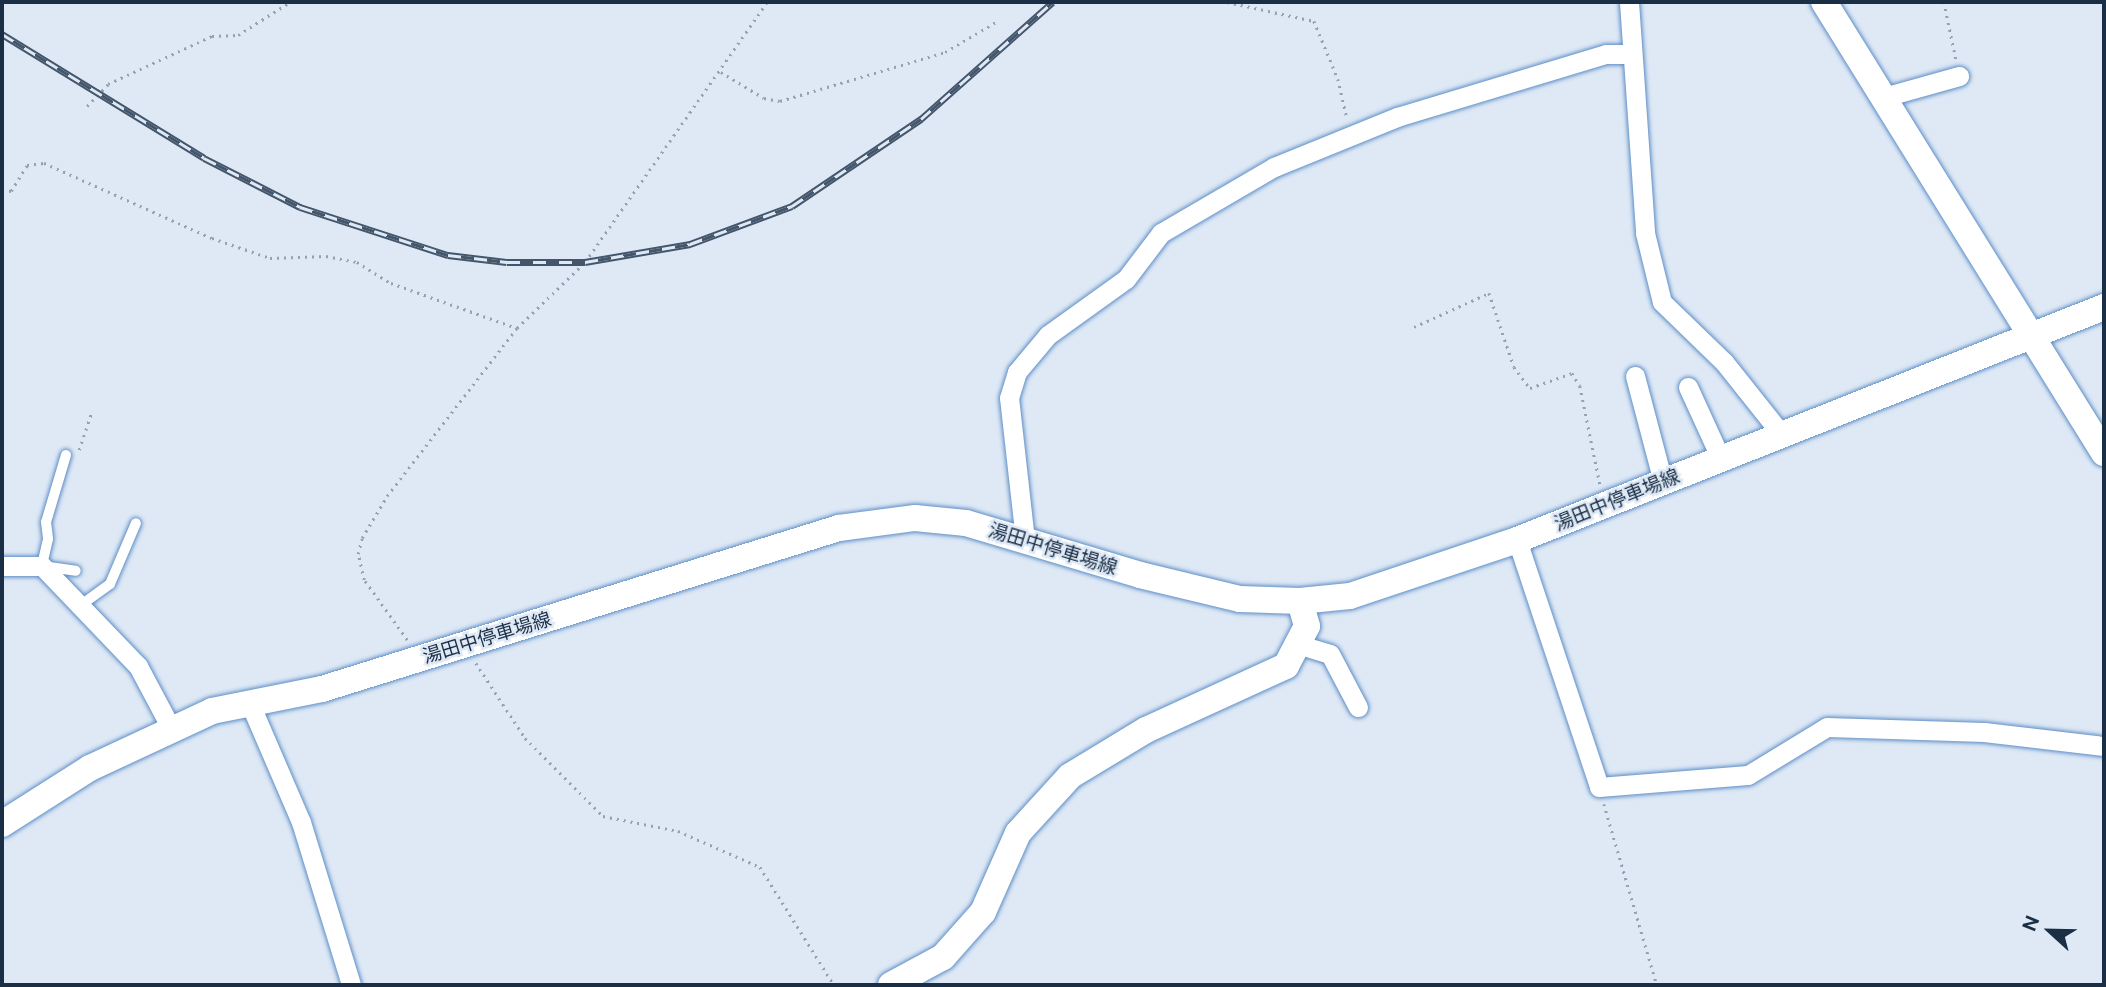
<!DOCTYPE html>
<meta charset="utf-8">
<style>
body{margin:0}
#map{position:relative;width:2106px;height:987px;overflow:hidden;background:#dfe9f6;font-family:"Public Sans","Noto Sans JP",sans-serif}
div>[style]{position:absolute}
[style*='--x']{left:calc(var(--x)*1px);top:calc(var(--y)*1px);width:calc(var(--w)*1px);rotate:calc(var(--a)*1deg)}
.path>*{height:2.5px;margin-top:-1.25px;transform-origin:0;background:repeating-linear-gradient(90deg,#93a1b2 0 2px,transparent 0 7px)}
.roads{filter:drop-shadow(0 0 2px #5d8ec6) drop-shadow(0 0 2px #5d8ec6)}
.lane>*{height:10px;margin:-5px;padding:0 5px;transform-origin:5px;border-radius:5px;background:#fff}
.street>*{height:19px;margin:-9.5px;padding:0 9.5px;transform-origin:9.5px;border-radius:9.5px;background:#fff}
.secondary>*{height:26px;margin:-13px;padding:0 13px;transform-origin:13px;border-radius:13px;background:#fff}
.rail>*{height:7px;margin-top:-3.5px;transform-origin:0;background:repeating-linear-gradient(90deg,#dfe9f6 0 13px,#44566b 0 26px);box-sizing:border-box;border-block:2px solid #44566b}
span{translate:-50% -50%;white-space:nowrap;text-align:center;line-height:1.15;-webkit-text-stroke:5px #dfe9f6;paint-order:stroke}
.street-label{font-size:19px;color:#1a2e45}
.frame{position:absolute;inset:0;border:4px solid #1a2e45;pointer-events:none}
.north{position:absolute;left:2015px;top:896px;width:70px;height:70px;-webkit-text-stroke:5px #dfe9f6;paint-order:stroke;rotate:292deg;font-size:19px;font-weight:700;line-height:28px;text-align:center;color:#1a2e45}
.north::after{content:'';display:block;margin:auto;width:24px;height:32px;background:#1a2e45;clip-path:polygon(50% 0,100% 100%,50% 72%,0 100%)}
</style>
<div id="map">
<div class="path">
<i style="--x:1227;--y:2;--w:89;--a:12.3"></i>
<i style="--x:1314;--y:21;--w:63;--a:67.5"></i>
<i style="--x:1338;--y:79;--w:40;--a:77"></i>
<i style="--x:1944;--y:2;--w:58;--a:78.1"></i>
<i style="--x:721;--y:72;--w:50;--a:31.2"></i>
<i style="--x:764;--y:98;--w:16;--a:11"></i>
<i style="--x:780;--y:101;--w:172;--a:-16.5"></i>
<i style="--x:945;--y:52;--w:59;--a:-30.5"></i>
<i style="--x:87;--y:106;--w:30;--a:-46"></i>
<i style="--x:108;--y:84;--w:115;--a:-24.8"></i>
<i style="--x:212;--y:36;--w:26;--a:-2"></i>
<i style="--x:238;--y:35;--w:62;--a:-32.4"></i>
<i style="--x:2;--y:190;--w:9;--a:6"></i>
<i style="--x:11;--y:191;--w:31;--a:-58"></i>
<i style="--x:27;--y:165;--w:17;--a:-7"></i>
<i style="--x:44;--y:163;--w:184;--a:24.1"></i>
<i style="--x:212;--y:238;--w:61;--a:19"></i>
<i style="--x:270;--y:258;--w:56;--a:-2"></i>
<i style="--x:326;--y:256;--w:32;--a:11"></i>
<i style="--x:357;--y:262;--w:40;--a:32"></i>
<i style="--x:391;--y:283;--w:134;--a:19.7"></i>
<i style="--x:1414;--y:327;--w:82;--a:-24.4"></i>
<i style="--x:1489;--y:293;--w:78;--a:71.3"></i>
<i style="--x:1514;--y:367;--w:26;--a:53"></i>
<i style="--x:1530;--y:388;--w:45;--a:-19.7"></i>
<i style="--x:1572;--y:373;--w:15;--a:58"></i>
<i style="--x:1580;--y:386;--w:100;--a:78.5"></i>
<i style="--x:79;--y:450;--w:41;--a:-71.6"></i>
<i style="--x:407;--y:640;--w:74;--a:-125.6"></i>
<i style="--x:364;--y:580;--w:27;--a:-103"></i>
<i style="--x:358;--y:554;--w:16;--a:-76"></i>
<i style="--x:362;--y:538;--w:49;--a:-59.2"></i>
<i style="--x:387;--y:496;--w:212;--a:-52.3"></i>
<i style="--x:517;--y:328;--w:95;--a:-44.1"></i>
<i style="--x:585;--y:262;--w:317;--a:-55"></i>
<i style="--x:476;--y:663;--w:90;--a:56.8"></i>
<i style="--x:525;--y:738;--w:110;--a:45"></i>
<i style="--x:603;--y:816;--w:76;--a:11.3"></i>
<i style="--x:678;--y:831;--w:90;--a:23.7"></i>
<i style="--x:760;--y:867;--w:139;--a:57.9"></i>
<i style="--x:1604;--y:804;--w:189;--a:73.7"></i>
</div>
<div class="roads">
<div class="lane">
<i style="--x:66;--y:455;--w:70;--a:106.6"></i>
<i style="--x:46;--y:522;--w:17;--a:83"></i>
<i style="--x:48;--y:539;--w:28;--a:103"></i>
<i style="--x:42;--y:566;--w:34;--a:8"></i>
<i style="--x:81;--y:605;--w:36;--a:-36"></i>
<i style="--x:110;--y:584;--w:66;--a:-66.9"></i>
</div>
<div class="street">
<i style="--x:1629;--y:2;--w:232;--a:86"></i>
<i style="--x:1645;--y:233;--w:71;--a:76.2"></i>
<i style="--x:1662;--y:302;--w:86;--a:44.1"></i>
<i style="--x:1724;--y:362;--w:93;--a:51.5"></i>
<i style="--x:1884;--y:97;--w:78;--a:-15.6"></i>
<i style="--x:1635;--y:376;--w:110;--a:75.2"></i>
<i style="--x:1688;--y:387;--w:79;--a:65.4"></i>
<i style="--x:1025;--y:540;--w:143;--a:-96.4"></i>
<i style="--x:1009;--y:398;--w:27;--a:-73"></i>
<i style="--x:1017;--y:372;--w:48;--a:-50"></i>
<i style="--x:1048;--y:335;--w:96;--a:-35.7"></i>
<i style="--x:1126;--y:279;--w:58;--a:-52.7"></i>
<i style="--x:1161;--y:233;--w:131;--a:-30.3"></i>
<i style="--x:1274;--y:167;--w:133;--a:-22.1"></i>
<i style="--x:1397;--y:117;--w:218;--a:-16.8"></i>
<i style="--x:1606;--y:54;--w:24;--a:0"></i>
<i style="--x:1517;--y:540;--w:260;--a:71.6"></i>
<i style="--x:1599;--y:787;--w:149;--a:-4.6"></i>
<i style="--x:1748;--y:775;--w:92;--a:-31.3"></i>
<i style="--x:1827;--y:727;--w:157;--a:1.8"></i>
<i style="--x:1984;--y:732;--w:121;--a:6.7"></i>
<i style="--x:2;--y:566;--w:40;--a:0"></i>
<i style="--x:42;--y:566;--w:139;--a:46.2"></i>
<i style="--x:138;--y:666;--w:70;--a:62"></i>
<i style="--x:1297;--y:644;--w:34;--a:17"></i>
<i style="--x:1330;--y:654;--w:60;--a:62.2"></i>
<i style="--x:251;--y:706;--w:126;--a:66.7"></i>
<i style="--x:301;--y:822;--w:170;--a:72.9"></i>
</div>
<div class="secondary">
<i style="--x:1824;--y:2;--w:531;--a:58.17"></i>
<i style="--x:2;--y:824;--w:104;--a:-32.5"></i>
<i style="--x:90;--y:768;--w:135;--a:-25"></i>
<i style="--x:212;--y:711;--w:112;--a:-11.3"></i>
<i style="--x:322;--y:689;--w:541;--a:-17.3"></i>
<i style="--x:839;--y:528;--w:77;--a:-7.5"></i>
<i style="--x:915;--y:518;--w:51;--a:5.6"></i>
<i style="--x:966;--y:523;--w:182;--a:16.6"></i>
<i style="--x:1140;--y:575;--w:103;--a:13.5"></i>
<i style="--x:1240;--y:599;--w:60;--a:1.9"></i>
<i style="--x:1300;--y:601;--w:50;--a:-5.7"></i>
<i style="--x:1350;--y:596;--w:176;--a:-18.5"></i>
<i style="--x:1517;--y:540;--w:632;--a:-21.65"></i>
<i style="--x:891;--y:985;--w:59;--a:-28.3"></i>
<i style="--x:943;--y:957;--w:60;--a:-48.4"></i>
<i style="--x:983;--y:912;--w:86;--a:-66.1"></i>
<i style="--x:1018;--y:833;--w:77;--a:-47.6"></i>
<i style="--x:1070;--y:776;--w:89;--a:-31.2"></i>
<i style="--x:1146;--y:730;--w:154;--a:-24.6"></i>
<i style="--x:1286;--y:666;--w:45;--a:-62.3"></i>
<i style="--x:1307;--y:626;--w:26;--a:-106"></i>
</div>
</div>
<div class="rail">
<i style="--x:2;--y:34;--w:237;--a:31.5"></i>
<i style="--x:204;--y:158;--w:108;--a:27"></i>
<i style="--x:300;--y:207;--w:156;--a:18"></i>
<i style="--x:448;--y:255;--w:59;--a:6.8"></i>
<i style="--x:507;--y:262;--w:78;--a:0"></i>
<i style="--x:585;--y:262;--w:107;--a:-9.7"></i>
<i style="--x:690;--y:244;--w:109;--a:-20.4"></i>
<i style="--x:792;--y:206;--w:156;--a:-34"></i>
<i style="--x:921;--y:119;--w:176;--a:-41.6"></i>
</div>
<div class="street-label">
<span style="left:1617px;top:500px;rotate:-22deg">湯田中停車場線</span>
<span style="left:1053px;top:549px;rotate:17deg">湯田中停車場線</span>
<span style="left:487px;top:638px;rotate:-17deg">湯田中停車場線</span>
</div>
<div class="frame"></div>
<div class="north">N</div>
</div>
